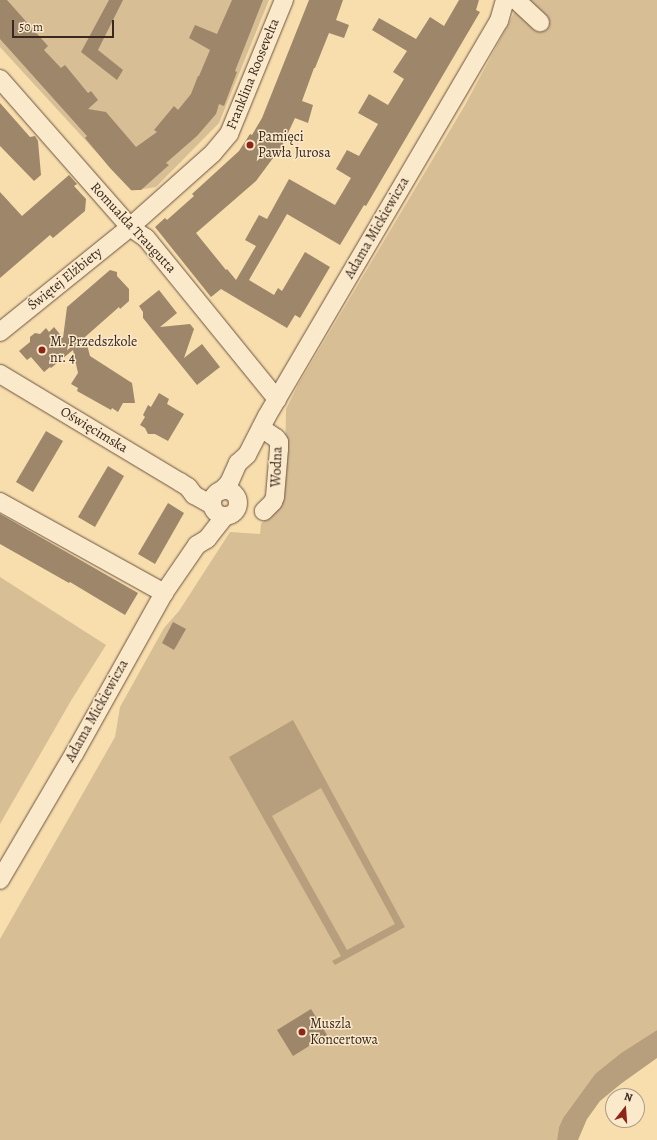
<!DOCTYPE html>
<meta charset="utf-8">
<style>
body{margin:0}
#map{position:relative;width:657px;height:1140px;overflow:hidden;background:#f8ddad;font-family:Alegreya,serif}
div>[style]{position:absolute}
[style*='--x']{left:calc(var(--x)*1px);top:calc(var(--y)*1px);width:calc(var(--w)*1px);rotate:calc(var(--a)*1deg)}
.green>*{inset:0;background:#d8be95}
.water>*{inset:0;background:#b79f7d}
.building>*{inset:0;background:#9d8669}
.roads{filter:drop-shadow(0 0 1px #6a5442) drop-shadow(0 0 1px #6a5442)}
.minor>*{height:18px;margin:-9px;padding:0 9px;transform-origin:9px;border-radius:9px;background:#fae9ca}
.minor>.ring{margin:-9px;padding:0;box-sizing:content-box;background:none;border:18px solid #fae9ca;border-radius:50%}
.dots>*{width:11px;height:11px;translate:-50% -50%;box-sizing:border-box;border:2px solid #fae9ca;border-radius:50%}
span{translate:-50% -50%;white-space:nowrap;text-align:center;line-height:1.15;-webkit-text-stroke:3px #fae9ca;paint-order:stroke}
.street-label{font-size:14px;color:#3a271f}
.poi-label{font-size:14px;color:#3a271f}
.left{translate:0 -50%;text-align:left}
.north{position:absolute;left:605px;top:1088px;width:40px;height:40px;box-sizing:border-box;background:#fae9ca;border:1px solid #ad9b86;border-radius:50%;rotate:17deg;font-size:11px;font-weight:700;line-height:16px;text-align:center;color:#3a271f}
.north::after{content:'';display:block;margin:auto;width:14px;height:18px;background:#8f2418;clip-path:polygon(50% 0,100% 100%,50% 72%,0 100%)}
.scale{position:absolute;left:12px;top:20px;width:102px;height:18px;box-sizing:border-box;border:2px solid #3a271f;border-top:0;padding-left:5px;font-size:12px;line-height:14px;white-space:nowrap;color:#3a271f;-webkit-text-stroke:3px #fae9ca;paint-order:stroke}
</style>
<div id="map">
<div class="green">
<i style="clip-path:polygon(0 0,269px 0,219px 123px,156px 187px,132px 191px,0 47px)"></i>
<i style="clip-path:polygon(520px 0,657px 0,657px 1030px,621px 1053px,595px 1074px,563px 1118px,559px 1127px,557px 1140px,0 1140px,0 939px,115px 737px,120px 707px,164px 628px,179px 611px,230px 532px,260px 534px,261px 524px,280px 503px,285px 468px,286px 409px,298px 385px,465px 105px,509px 23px)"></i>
<i style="clip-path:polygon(0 577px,106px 645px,72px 699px,0 824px)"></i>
</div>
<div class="water">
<i style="clip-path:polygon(evenodd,293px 720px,405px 927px,335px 965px,332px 961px,341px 956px,229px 757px,293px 720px,321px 788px,395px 924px,347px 950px,272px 816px,321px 788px)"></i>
<i style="clip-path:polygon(657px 1030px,657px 1058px,622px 1083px,600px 1101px,587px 1119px,578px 1140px,557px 1140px,559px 1127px,563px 1118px,595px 1074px,621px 1053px)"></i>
</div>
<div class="building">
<i style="clip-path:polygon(0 0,7px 0,48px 46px,44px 50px,61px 68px,65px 65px,88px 93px,91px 91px,98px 100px,88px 109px,106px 112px,136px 147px,157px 132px,154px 130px,174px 106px,178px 110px,191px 94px,198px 76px,199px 76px,210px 50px,189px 38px,195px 25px,217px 34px,232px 0,263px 0,235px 71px,237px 72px,224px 106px,219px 104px,216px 114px,197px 136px,166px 163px,169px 165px,141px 190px,131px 190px,110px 168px,85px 138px,87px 136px,0 39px)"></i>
<i style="clip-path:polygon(109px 0,123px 0,98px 50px,123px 70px,117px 80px,81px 52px)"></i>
<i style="clip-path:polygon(309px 0,343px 0,336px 20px,349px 25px,344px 38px,329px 33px,315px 68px,314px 68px,302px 101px,313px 105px,308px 123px,295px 118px,282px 146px,256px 181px,196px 233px,226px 270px,227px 269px,236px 280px,256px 246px,245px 240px,259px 215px,267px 219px,289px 179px,335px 205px,351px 178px,336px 169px,347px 150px,359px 156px,378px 124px,358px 113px,369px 94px,388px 105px,404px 79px,393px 72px,407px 51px,372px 30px,379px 18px,416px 39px,430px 17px,444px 26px,459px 0,479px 0,476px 10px,480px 12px,366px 206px,364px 205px,340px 245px,287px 214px,249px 280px,274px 295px,278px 288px,282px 291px,305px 252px,330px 267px,300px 318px,295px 315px,287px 328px,221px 289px,211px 297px,155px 227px,165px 218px,167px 220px,194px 196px,192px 194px,239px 151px,250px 134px,252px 135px,262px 118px)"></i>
<i style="clip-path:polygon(0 103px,30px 137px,35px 136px,38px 141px,41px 175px,34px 181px,0 146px)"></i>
<i style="clip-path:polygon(69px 175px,77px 184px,74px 186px,86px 199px,85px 211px,53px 238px,50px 235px,0 278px,0 192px,22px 216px)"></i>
<i style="clip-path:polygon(110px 270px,117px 272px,117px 276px,129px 289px,129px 301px,120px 309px,119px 307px,85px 337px,90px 356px,132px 383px,135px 403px,123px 403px,118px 412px,112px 408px,111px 410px,77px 391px,78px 388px,71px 384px,78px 373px,73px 350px,51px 368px,50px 367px,44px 372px,31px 357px,27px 360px,19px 351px,30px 342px,30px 337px,35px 333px,40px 334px,46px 328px,49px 332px,54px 327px,63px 338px,67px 307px)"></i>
<i style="clip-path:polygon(159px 290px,177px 313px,160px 327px,190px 324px,194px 329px,184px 358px,202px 344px,220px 367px,197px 385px,143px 318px,143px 312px,139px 306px)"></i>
<i style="clip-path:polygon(159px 393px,169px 399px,167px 404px,184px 414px,168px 441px,155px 434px,148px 434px,145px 428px,140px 425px,145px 417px,143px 415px,148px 405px,151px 407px)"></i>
<i style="clip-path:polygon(46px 431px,63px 441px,33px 492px,16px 482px)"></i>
<i style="clip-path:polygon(108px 466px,124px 476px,95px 527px,78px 517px)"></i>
<i style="clip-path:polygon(168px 503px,184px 513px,155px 564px,138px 554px)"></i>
<i style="clip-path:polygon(0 514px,138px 593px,125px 615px,70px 582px,69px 583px,0 544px)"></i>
<i style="clip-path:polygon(173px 622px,186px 629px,174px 650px,162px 643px)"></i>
<i style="clip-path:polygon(311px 1009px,327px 1035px,293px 1056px,277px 1030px)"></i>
</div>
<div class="roads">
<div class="minor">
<i style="--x:516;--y:0;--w:33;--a:43"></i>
<i style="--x:0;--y:79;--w:197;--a:48.7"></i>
<i style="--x:130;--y:227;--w:19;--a:35"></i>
<i style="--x:146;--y:238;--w:208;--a:50.9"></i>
<i style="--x:0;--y:332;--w:167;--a:-38.9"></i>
<i style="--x:130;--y:227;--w:111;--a:-41.7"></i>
<i style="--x:213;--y:153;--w:25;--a:-50"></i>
<i style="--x:229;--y:134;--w:145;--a:-67.7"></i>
<i style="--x:0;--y:374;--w:210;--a:31"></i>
<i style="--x:180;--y:482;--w:9;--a:32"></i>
<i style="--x:188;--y:487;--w:10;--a:53"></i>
<i style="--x:194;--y:495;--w:21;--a:29"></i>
<i style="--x:261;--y:428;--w:18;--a:34"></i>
<i style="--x:276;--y:438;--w:5;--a:53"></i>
<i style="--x:279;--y:442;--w:7;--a:90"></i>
<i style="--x:279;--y:449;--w:48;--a:94.8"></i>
<i style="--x:275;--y:497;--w:5;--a:112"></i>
<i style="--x:273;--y:502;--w:13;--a:135"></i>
<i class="ring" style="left:212px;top:490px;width:8px;height:8px"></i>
<i style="--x:221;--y:491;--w:11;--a:-45"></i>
<i style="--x:229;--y:483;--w:22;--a:-66"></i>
<i style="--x:238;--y:463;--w:12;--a:-42"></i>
<i style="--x:247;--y:455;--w:44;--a:-62.9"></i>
<i style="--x:267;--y:416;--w:458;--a:-59.6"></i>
<i style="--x:499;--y:21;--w:22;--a:-74"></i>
<i style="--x:0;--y:502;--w:188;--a:29"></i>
<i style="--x:0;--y:880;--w:146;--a:-59.6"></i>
<i style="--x:74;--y:754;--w:184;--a:-60.8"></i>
<i style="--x:164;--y:593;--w:58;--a:-55.5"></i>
<i style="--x:197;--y:545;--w:12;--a:-31"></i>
<i style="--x:207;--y:539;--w:29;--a:-52"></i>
</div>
</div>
<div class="dots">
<i style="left:250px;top:145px;background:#8f2418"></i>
<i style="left:42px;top:350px;background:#8f2418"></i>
<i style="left:302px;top:1032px;background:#8f2418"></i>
</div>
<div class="street-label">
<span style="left:253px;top:74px;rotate:-68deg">Franklina Roosevelta</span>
<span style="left:133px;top:228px;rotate:47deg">Romualda Traugutta</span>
<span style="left:377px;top:228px;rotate:-60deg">Adama Mickiewicza</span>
<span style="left:65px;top:279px;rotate:-39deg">Świętej Elżbiety</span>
<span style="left:94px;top:430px;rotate:31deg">Oświęcimska</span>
<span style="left:277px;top:467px;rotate:-88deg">Wodna</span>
<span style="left:97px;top:711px;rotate:-61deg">Adama Mickiewicza</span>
</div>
<div class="poi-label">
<span class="left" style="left:258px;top:145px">Pamięci<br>Pawła Jurosa</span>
<span class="left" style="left:50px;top:350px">M. Przedszkole<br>nr. 4</span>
<span class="left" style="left:310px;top:1032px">Muszla<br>Koncertowa</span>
</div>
<div class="north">N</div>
<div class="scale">50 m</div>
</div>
